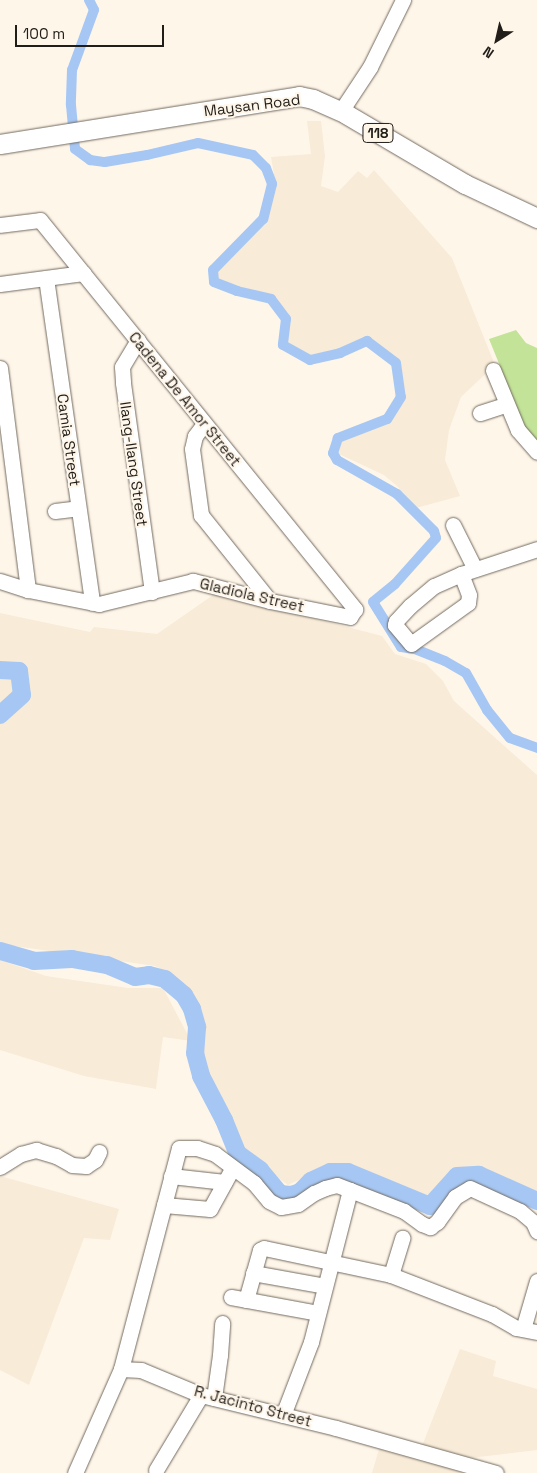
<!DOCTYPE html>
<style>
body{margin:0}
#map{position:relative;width:537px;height:1473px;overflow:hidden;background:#fff6ea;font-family:"Space Grotesk",sans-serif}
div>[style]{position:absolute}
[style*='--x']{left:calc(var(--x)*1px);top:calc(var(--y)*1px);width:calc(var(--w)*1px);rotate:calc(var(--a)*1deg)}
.built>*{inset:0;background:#f8ebd8}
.green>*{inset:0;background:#c2e398}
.canal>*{height:10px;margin:-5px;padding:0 5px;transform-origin:5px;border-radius:5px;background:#a6c7f4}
.river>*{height:18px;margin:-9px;padding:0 9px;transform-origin:9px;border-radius:9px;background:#a6c7f4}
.roads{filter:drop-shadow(0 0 1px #726a5f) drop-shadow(0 0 1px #726a5f)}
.minor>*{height:15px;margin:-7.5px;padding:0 7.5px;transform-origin:7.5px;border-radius:7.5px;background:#fff}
.major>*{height:19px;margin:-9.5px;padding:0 9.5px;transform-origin:9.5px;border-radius:9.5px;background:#fff}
span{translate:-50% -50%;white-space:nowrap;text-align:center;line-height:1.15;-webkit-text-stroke:4px #fff6ea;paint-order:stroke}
.shield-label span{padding:1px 4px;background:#fff6ea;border:1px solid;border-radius:4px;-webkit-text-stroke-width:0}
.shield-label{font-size:14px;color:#211e19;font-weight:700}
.street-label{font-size:15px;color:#211e19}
.north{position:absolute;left:472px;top:15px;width:50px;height:50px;-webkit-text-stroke:4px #fff6ea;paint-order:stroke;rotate:215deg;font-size:14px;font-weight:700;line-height:20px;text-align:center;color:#211e19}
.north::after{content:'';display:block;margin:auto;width:18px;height:22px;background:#211e19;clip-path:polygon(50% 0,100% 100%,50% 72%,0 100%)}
.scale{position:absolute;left:15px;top:25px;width:149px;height:22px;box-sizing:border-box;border:2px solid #211e19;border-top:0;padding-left:6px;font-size:15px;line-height:18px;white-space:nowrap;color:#211e19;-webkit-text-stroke:4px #fff6ea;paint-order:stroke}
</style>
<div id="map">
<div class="built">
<i style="clip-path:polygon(307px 121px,321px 121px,325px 156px,321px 186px,338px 192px,358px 171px,367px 178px,374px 170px,452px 258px,495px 365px,461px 397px,449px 430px,445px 460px,460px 496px,416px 508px,397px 486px,384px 475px,339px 454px,340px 441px,389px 421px,403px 398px,397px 360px,368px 338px,339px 350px,310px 357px,286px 344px,289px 318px,271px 297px,239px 289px,216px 281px,214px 271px,265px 224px,275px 180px,271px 157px,311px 154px)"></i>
<i style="clip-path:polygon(216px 593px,382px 636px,395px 654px,426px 664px,443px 681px,454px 701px,537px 775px,537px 1198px,489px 1173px,462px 1167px,426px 1197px,334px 1163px,288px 1185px,240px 1150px,221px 1100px,204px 1076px,199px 1048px,200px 1015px,176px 976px,155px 966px,0 944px,0 613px,90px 632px,94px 627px,157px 634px)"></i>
<i style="clip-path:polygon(0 960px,46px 976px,128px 988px,163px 988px,191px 1041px,163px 1037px,156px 1089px,84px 1076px,0 1050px)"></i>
<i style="clip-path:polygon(0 1176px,119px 1209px,110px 1240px,84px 1238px,29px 1385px,0 1370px)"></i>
<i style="clip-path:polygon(460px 1349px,496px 1361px,493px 1376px,537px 1389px,537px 1450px,471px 1458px,422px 1446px)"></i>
<i style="clip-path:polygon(379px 1449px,462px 1471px,462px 1473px,372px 1473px)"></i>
</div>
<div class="green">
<i style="clip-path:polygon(516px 330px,526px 343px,537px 348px,537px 448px,521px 430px,496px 370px,500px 366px,489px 339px)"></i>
</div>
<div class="canal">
<i style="--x:89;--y:0;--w:11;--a:63"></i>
<i style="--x:94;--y:10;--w:64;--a:110.1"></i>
<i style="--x:72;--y:70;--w:35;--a:92"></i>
<i style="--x:71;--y:105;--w:44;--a:84.8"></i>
<i style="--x:75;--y:149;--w:19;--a:36"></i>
<i style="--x:90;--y:160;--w:15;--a:8"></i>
<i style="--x:105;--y:162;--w:43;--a:-9.5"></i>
<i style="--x:147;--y:155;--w:52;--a:-13.2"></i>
<i style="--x:198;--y:143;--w:56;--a:12.3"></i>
<i style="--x:253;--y:155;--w:18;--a:45"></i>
<i style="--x:266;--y:168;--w:17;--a:69"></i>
<i style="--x:272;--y:184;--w:36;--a:104"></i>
<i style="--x:263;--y:219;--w:71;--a:134.4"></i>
<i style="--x:213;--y:270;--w:12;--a:85"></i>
<i style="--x:214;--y:282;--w:25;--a:21"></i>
<i style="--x:237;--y:291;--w:35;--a:13"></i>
<i style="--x:271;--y:299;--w:25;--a:53"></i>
<i style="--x:286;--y:319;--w:26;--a:97"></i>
<i style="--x:283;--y:345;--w:31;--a:29"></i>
<i style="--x:310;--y:360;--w:31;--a:-13"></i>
<i style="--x:340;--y:353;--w:30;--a:-24"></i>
<i style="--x:367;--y:341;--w:36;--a:37"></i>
<i style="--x:396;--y:363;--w:34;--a:82"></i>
<i style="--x:401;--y:397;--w:26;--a:122"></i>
<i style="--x:387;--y:419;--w:53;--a:158.8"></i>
<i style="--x:338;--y:438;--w:16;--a:108"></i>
<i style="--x:333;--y:453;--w:8;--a:60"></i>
<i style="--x:337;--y:460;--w:69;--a:29.5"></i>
<i style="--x:397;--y:494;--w:52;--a:45"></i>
<i style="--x:434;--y:531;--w:7;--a:74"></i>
<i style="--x:436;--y:538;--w:62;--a:131.7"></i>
<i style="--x:395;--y:584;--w:28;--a:141"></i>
<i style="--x:373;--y:602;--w:53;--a:58.1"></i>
<i style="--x:401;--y:647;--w:14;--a:8"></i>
<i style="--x:415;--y:649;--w:32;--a:22"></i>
<i style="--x:445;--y:661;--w:24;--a:30"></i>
<i style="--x:466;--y:673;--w:43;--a:60.4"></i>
<i style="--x:487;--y:710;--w:36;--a:51"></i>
<i style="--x:510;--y:738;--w:29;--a:20"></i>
</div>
<div class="river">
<i style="--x:0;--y:670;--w:19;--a:3"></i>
<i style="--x:19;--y:671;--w:24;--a:83"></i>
<i style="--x:22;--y:695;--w:30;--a:138"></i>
<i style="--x:0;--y:951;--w:35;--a:16"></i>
<i style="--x:34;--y:961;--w:38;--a:-3"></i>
<i style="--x:72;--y:959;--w:36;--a:10"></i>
<i style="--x:107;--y:965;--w:30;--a:23"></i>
<i style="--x:135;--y:977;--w:14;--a:-8"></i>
<i style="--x:149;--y:975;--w:16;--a:14"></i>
<i style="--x:165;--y:979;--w:25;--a:40"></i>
<i style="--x:184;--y:995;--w:16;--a:60"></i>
<i style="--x:192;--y:1009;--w:19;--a:74"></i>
<i style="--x:197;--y:1027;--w:26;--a:94"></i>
<i style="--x:195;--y:1053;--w:24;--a:75"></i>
<i style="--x:201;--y:1076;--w:50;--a:62.4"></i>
<i style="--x:224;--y:1120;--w:35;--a:68"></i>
<i style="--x:237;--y:1153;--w:29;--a:36"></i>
<i style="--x:260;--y:1170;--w:31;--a:50"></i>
<i style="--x:280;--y:1194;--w:11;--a:5"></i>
<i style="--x:291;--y:1195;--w:9;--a:-18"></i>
<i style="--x:300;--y:1192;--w:16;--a:-45"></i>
<i style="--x:311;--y:1181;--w:21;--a:-25"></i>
<i style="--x:330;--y:1172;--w:18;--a:0"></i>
<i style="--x:348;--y:1172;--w:89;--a:22.5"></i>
<i style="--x:430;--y:1206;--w:40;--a:-48"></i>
<i style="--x:457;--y:1176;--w:22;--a:-3"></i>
<i style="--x:479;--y:1175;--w:64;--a:24.1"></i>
</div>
<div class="roads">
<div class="minor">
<i style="--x:341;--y:111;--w:53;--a:-56.6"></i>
<i style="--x:370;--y:67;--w:75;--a:-63.8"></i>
<i style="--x:0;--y:225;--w:40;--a:-7.1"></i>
<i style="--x:40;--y:220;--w:501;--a:51"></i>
<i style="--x:355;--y:609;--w:9;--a:122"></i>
<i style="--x:350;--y:617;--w:82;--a:-168.7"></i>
<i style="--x:270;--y:601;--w:80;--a:-165.4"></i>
<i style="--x:193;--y:581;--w:97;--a:166.3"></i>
<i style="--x:99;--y:604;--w:72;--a:-168.8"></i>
<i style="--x:28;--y:590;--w:29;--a:-162"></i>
<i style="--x:46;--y:278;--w:328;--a:81.9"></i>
<i style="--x:0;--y:284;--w:84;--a:-7.5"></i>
<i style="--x:138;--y:340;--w:31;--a:121"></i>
<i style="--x:122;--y:367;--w:16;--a:86"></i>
<i style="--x:123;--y:383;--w:211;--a:82.1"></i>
<i style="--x:0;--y:368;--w:224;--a:82.8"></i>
<i style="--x:493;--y:370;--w:65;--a:67.4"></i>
<i style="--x:518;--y:430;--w:29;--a:49"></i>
<i style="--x:480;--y:413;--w:28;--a:-18"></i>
<i style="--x:204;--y:424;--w:15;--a:127"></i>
<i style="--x:195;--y:436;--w:13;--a:103"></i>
<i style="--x:192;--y:449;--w:67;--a:82.2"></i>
<i style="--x:201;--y:515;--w:110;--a:51.3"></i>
<i style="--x:55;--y:511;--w:23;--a:-7"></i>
<i style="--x:453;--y:525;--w:49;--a:63.4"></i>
<i style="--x:461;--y:574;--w:22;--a:69"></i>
<i style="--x:469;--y:595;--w:8;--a:97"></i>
<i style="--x:468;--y:603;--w:70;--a:144.3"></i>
<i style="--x:411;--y:644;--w:25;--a:-130"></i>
<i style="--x:395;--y:625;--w:4;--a:-76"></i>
<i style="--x:396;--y:621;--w:21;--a:-47"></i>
<i style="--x:410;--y:606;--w:31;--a:-40"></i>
<i style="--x:434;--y:586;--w:30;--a:-24"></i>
<i style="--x:461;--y:574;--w:80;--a:-18.2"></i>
<i style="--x:0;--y:1167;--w:25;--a:-32"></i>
<i style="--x:21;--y:1154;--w:16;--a:-15"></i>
<i style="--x:36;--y:1150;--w:21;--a:17"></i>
<i style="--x:56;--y:1156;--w:18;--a:29"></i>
<i style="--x:72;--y:1165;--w:14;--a:4"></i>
<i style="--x:86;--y:1166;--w:11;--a:-34"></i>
<i style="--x:95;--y:1160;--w:9;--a:-63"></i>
<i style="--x:171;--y:1176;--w:54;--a:6.3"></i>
<i style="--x:164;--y:1205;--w:46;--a:5"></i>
<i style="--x:210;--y:1209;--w:46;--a:-61.2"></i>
<i style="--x:253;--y:1273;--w:73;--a:10.2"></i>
<i style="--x:391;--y:1275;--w:39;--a:-73"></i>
<i style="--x:231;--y:1297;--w:88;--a:10.4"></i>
<i style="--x:246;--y:1300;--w:52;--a:-74.4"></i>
<i style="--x:260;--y:1250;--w:4;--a:-27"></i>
<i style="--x:264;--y:1248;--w:130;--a:12"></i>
<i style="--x:391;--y:1275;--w:108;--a:21.1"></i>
<i style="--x:492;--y:1314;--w:28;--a:30"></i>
<i style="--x:516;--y:1328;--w:21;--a:11"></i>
<i style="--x:523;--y:1329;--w:50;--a:-73.7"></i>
<i style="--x:121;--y:1369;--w:20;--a:3"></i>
<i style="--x:141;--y:1370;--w:65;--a:22.6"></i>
<i style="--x:201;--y:1395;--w:139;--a:13.7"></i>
<i style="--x:336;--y:1428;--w:166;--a:15.7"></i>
<i style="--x:214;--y:1398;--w:43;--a:-82.1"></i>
<i style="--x:220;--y:1355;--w:32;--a:-86"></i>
<i style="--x:283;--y:1415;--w:78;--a:-69"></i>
<i style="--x:311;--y:1342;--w:157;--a:-75.6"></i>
<i style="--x:350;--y:1190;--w:58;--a:21.3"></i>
<i style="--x:404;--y:1211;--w:22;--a:36"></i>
<i style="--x:422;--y:1224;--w:9;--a:21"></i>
<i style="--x:430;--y:1227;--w:9;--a:-36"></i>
<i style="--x:437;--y:1222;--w:31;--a:-54"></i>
<i style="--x:455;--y:1197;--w:17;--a:-31"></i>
<i style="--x:470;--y:1188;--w:55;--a:24.7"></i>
<i style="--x:520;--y:1211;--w:17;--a:40"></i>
<i style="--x:533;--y:1222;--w:10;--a:66"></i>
<i style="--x:156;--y:1470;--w:87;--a:-59"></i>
<i style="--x:75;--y:1473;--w:114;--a:-66.1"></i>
<i style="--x:121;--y:1369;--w:228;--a:-75.3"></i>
<i style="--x:179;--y:1148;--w:18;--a:0"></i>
<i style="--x:197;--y:1148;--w:19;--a:18"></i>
<i style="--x:215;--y:1154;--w:49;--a:36.6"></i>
<i style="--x:254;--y:1183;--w:23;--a:50"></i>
<i style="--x:269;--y:1201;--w:13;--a:27"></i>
<i style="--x:281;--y:1207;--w:17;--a:-10"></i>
<i style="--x:298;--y:1204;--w:19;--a:-35"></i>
<i style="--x:314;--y:1193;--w:12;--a:-24"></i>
<i style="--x:325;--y:1188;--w:12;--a:-14"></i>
<i style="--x:337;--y:1185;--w:14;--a:21"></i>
</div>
<div class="major">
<i style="--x:0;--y:144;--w:303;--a:-9.1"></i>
<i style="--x:299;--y:96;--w:14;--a:12"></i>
<i style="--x:313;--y:99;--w:36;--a:24"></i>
<i style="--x:346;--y:114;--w:138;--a:30.5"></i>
<i style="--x:465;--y:184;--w:80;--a:25.3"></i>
</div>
</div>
<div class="shield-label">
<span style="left:378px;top:133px">118</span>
</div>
<div class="street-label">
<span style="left:252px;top:105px;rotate:-7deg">Maysan Road</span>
<span style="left:185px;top:399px;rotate:51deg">Cadena De Amor Street</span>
<span style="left:69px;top:440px;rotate:82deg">Camia Street</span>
<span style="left:134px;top:464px;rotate:82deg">Ilang-Ilang Street</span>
<span style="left:252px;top:595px;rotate:13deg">Gladiola Street</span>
<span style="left:253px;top:1406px;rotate:15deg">R. Jacinto Street</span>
</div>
<div class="north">N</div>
<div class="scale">100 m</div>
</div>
